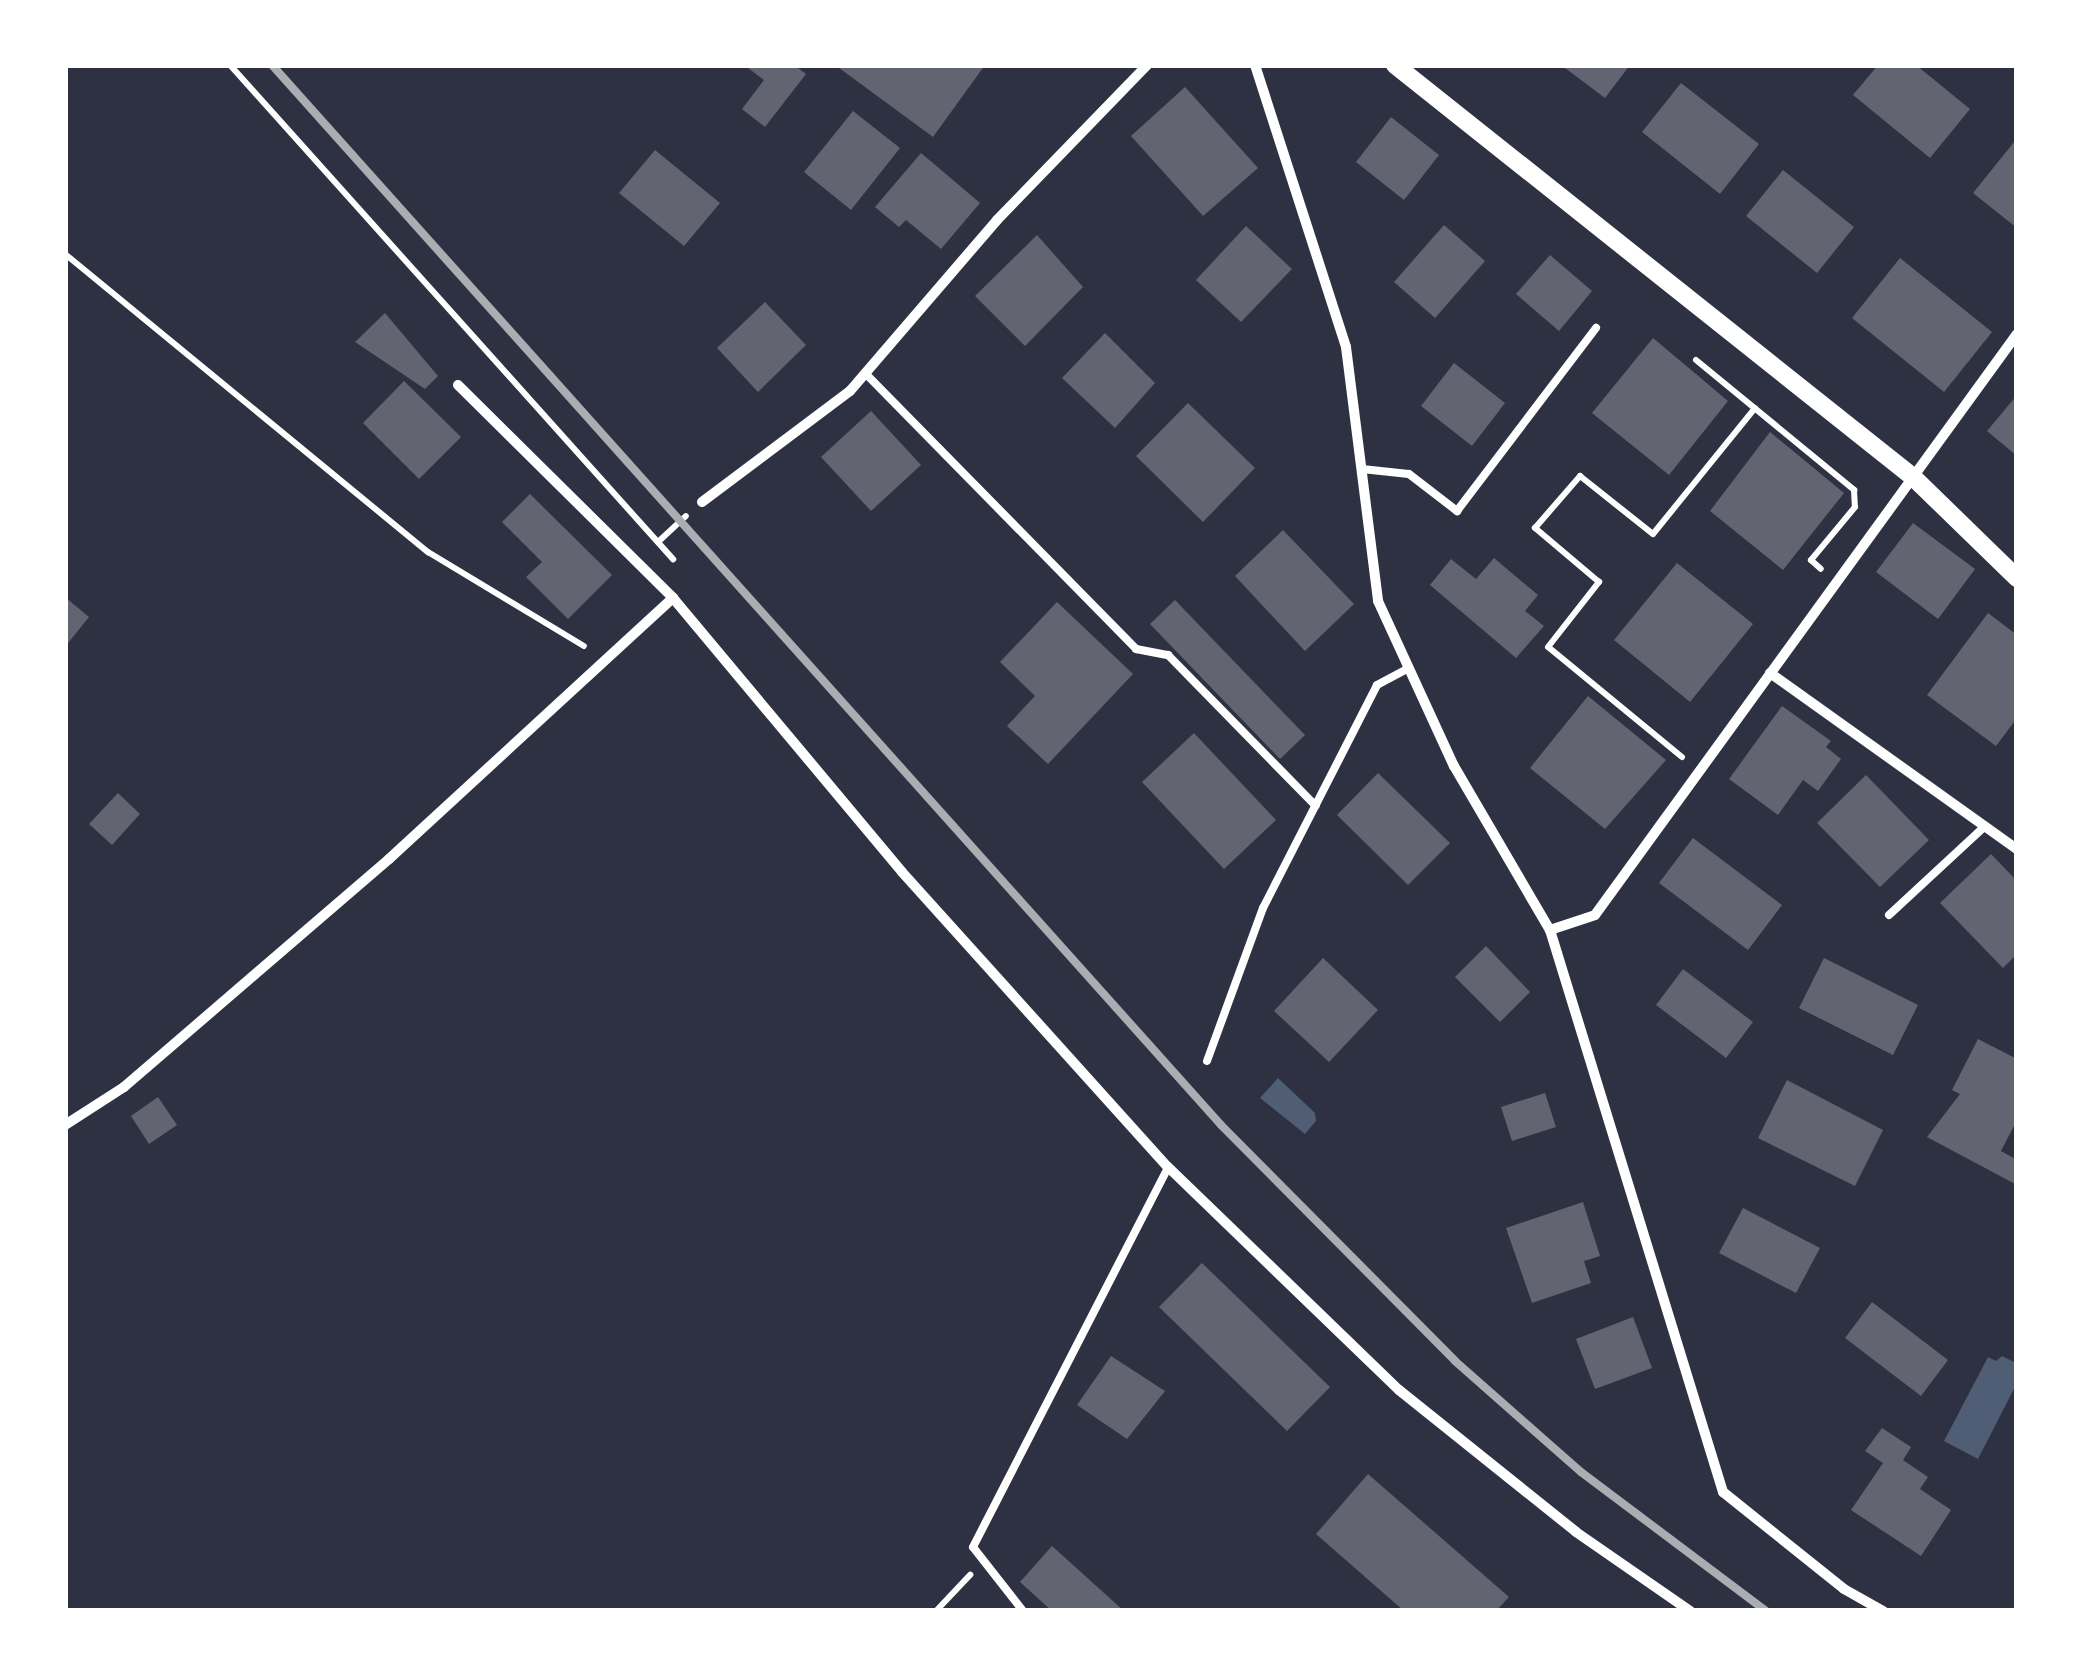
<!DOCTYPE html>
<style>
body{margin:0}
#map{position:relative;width:2082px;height:1676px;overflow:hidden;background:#2d3142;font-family:Mulish,sans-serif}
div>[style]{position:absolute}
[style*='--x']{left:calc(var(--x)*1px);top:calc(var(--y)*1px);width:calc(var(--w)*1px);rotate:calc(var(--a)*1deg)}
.water>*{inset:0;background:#4f5d75}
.building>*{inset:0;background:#626471}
.path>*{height:6px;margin:-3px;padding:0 3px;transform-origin:3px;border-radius:3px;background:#fff}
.service>*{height:8px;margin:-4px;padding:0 4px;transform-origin:4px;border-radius:4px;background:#fff}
.minor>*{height:10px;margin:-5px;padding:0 5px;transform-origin:5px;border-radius:5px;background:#fff}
.tertiary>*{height:18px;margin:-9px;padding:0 9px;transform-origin:9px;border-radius:9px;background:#fff}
.rail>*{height:8px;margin:-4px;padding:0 4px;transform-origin:4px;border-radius:4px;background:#abadb3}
span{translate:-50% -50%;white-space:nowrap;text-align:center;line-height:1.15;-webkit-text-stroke:10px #fff;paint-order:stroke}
.frame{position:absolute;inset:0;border:68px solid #fff;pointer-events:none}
</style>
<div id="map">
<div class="water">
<i style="clip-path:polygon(1278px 1078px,1315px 1113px,1316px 1121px,1305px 1134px,1260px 1098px)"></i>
<i style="clip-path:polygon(2002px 1356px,2014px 1362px,2017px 1383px,1978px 1459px,1944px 1441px,1988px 1357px,1996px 1361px)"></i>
</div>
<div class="building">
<i style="clip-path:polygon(744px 65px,794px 65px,806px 74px,765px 127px,742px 109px,764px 80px)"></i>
<i style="clip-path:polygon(835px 65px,985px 65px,933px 137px)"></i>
<i style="clip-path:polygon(1561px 65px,1630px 65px,1605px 98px)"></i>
<i style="clip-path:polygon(1878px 65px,1916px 65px,1970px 109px,1930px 158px,1853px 95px)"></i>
<i style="clip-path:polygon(1681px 83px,1759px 144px,1720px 194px,1642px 132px)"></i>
<i style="clip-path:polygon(1185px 87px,1258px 168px,1203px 216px,1131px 136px)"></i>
<i style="clip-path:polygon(853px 111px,900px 148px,851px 210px,804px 172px)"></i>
<i style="clip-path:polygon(1391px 117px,1439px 155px,1404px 200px,1356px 162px)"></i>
<i style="clip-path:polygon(2014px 142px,2017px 144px,2017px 228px,1973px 193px)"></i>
<i style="clip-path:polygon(655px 150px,720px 203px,684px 246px,619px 193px)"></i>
<i style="clip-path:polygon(921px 153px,980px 203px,941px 249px,906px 220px,899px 227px,875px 207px)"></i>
<i style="clip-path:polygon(1783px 170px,1854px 227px,1817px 273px,1746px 216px)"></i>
<i style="clip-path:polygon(1444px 225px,1485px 261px,1435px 318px,1394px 282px)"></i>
<i style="clip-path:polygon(1246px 226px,1292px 269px,1241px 322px,1196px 280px)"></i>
<i style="clip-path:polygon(1037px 235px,1083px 287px,1025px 346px,975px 296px)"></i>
<i style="clip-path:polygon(1550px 255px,1592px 291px,1559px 331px,1516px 294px)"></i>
<i style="clip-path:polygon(1900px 258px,1992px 332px,1944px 392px,1852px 318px)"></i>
<i style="clip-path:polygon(765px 302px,806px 345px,758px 392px,717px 348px)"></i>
<i style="clip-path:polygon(385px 313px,438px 376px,425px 389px,355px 342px)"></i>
<i style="clip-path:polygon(1105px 333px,1155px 383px,1115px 428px,1062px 378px)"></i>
<i style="clip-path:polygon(1653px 338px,1728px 401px,1669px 475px,1592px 413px)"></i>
<i style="clip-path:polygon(1454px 363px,1505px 403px,1472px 446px,1421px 406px)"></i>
<i style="clip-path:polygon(404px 381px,461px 437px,419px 479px,363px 423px)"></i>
<i style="clip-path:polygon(2017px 395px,2017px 456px,1987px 431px)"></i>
<i style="clip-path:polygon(1188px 403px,1255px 468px,1203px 522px,1136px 456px)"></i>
<i style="clip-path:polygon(871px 411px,921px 465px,871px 511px,821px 457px)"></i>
<i style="clip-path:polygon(1770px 432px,1844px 493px,1783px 570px,1710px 511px)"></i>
<i style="clip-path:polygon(530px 494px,612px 575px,568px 619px,526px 577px,542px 562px,502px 522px)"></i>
<i style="clip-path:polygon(1913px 523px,1975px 569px,1938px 619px,1876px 572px)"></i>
<i style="clip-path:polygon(1283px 530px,1354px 604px,1305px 651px,1235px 576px)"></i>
<i style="clip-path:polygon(1494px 558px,1538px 595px,1525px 611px,1544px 626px,1516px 658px,1430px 585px,1451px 559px,1476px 579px)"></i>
<i style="clip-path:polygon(1677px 563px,1753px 624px,1690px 702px,1614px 640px)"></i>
<i style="clip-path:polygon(65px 597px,89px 617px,68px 643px,65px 640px)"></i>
<i style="clip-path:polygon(1175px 600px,1305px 735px,1280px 759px,1150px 624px)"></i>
<i style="clip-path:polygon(1057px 602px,1133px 674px,1048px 764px,1007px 726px,1035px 696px,1000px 662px)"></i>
<i style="clip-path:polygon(1988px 613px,2017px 635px,2017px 718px,1996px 746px,1927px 695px)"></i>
<i style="clip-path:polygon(1588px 696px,1666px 760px,1605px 829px,1530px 768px)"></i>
<i style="clip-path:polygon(1782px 706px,1831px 741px,1826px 747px,1841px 759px,1818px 791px,1803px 780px,1778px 815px,1729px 779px)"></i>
<i style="clip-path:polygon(1194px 733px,1276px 820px,1224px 869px,1142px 782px)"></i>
<i style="clip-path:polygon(1378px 773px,1450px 843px,1408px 885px,1337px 815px)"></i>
<i style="clip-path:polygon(1866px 775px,1929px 840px,1880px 887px,1817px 823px)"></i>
<i style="clip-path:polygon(118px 793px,140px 814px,112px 845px,89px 824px)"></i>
<i style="clip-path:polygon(1693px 838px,1782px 905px,1748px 950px,1659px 883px)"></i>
<i style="clip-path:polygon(1991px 854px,2017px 881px,2017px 954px,2003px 968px,1940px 903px)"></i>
<i style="clip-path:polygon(1486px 946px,1530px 992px,1500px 1022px,1455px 977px)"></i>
<i style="clip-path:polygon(1323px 958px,1378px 1010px,1329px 1062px,1274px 1011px)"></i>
<i style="clip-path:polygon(1824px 958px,1918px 1005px,1893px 1055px,1799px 1008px)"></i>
<i style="clip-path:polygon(1683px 969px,1753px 1022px,1726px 1058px,1656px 1005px)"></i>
<i style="clip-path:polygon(1978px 1039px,2017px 1059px,2017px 1120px,2001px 1151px,2017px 1160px,2017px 1185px,1927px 1137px,1960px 1094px,1952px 1090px)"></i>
<i style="clip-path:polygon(1787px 1080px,1883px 1130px,1855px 1186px,1758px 1138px)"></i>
<i style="clip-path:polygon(1545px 1093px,1556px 1127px,1512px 1141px,1501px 1107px)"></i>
<i style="clip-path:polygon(158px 1097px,177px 1125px,149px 1144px,131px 1116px)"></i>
<i style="clip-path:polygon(1583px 1202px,1600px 1256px,1584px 1261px,1591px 1283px,1532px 1303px,1506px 1228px)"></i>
<i style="clip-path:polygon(1743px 1208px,1820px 1248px,1796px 1293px,1719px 1253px)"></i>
<i style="clip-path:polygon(1202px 1263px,1330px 1387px,1287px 1431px,1159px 1307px)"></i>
<i style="clip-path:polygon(1872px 1302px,1948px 1360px,1921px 1396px,1845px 1338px)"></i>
<i style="clip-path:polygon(1633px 1317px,1652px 1368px,1595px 1389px,1576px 1339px)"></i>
<i style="clip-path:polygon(1111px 1356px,1165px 1391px,1127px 1439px,1077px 1405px)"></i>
<i style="clip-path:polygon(1882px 1428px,1911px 1447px,1903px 1460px,1928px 1477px,1920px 1489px,1951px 1510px,1921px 1556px,1851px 1510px,1883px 1463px,1865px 1451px)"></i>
<i style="clip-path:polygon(1368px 1474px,1509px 1597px,1496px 1611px,1404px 1611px,1316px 1534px)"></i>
<i style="clip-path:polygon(1052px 1546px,1124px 1611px,1052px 1611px,1020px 1582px)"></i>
</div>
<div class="path">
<i style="--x:230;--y:65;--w:664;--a:48.12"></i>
<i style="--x:65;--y:254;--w:470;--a:39.4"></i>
<i style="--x:428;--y:552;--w:182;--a:31.1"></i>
<i style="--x:1696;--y:360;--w:205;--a:39.4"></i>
<i style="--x:1854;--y:490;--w:17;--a:87"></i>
<i style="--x:1855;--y:507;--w:69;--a:129.7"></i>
<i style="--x:1811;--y:560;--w:13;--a:42"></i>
<i style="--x:658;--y:542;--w:38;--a:-43"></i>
<i style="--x:1682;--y:757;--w:173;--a:-140.6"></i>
<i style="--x:1548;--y:647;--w:83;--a:-51.9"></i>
<i style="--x:1599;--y:582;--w:84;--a:-139.8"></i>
<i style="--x:1535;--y:528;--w:69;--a:-49.1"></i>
<i style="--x:1580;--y:476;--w:93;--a:38.5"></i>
<i style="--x:1653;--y:534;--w:162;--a:-51"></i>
<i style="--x:936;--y:1611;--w:50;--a:-46.6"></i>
</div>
<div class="service">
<i style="--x:865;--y:373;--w:387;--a:45.5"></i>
<i style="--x:1136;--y:649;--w:33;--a:11"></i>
<i style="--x:1168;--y:655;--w:211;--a:45.6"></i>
<i style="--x:1362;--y:469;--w:47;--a:6.1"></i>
<i style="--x:1409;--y:474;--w:61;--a:37.6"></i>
<i style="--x:1457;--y:511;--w:230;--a:-52.8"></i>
<i style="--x:1889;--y:915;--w:131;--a:-42.8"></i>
<i style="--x:1207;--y:1061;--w:163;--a:-69.9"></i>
<i style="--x:1263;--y:908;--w:250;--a:-62.9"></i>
<i style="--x:1377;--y:685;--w:34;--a:-28"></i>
<i style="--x:1023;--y:1611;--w:81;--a:-128"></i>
<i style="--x:973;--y:1547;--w:427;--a:-62.8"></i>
</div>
<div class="minor">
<i style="--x:1255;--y:65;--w:296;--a:72.1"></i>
<i style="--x:1346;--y:347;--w:256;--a:82.8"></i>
<i style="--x:1378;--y:601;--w:182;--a:65.3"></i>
<i style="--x:1454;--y:766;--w:190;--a:59.7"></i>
<i style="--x:1550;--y:930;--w:588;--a:72.89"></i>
<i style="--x:1723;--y:1492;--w:155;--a:38.7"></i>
<i style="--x:1844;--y:1589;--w:45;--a:29.4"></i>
<i style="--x:458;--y:385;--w:303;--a:44.7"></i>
<i style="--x:673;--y:598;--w:357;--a:50.1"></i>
<i style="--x:902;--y:872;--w:397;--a:48"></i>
<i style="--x:1168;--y:1167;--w:321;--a:44"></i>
<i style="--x:1399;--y:1390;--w:227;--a:38.7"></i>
<i style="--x:1576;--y:1532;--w:139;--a:34.7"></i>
<i style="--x:702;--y:502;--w:185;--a:-36.9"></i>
<i style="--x:850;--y:391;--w:225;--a:-49.3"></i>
<i style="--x:997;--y:220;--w:216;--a:-45.9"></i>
<i style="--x:1770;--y:673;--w:303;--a:35.5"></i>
<i style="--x:1550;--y:930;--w:47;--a:-18.4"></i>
<i style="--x:1595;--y:915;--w:718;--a:-54.01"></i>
<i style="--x:65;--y:1125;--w:70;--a:-32.8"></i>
<i style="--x:124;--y:1087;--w:350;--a:-40.7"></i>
<i style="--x:389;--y:859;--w:386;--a:-42.6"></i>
</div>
<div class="tertiary">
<i style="--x:1395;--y:65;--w:662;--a:38.5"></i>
<i style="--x:1913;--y:477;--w:145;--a:44.2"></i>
</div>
<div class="rail">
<i style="--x:272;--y:65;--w:1423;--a:48.16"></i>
<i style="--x:1221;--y:1125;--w:332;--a:45.2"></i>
<i style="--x:1455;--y:1361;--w:168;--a:41.4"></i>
<i style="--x:1581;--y:1472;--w:231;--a:36.9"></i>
</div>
<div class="frame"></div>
</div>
